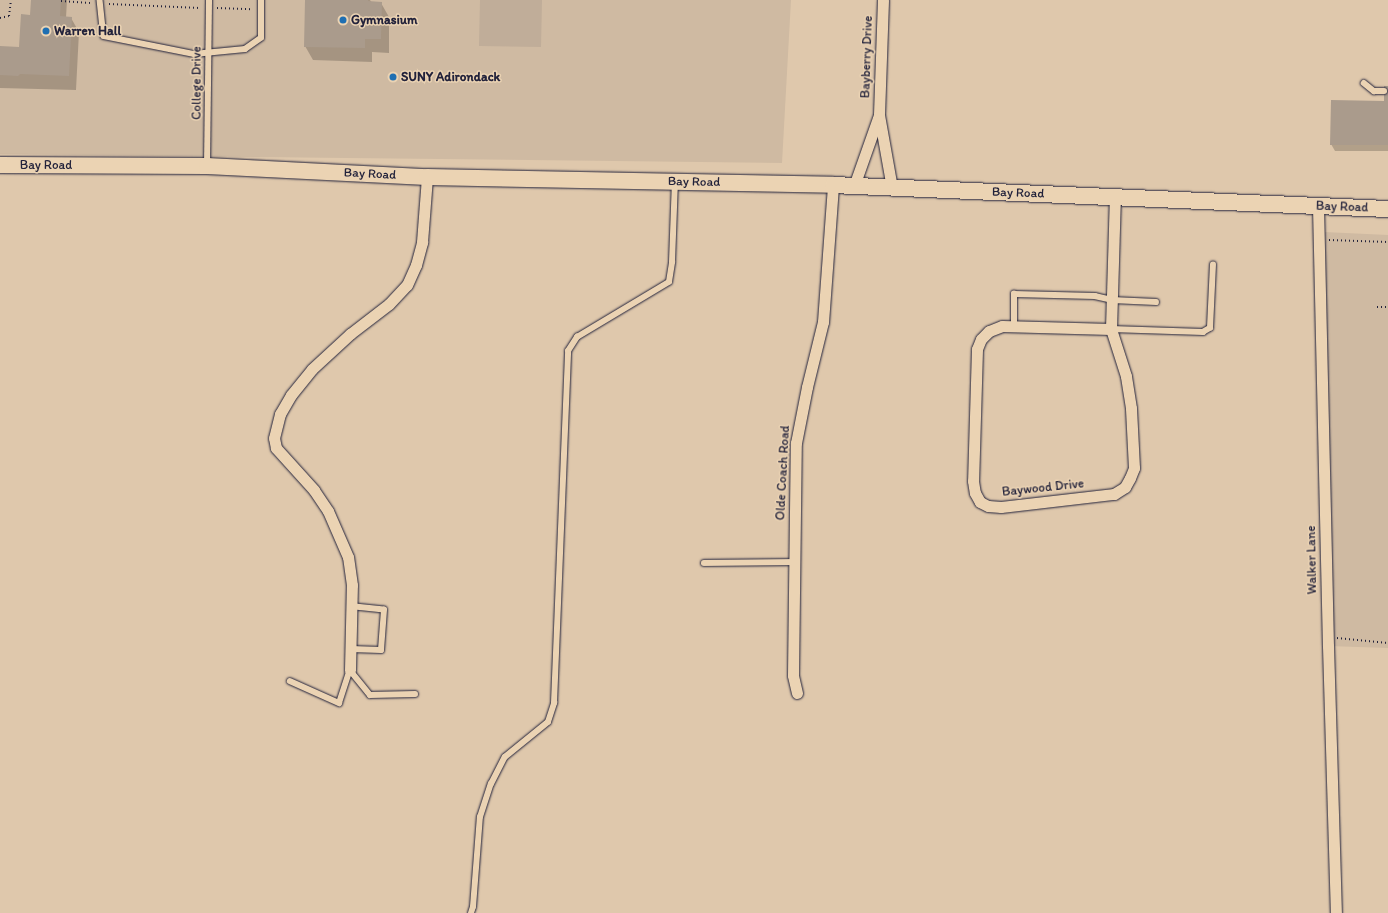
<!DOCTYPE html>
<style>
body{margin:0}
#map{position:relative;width:1388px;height:913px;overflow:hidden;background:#dfc8ac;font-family:Itim,sans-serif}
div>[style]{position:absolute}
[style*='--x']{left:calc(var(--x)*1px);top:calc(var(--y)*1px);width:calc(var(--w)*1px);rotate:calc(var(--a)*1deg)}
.built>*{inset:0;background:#cfbaa2}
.green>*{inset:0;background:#c0ad99}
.shadow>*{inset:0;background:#0003}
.building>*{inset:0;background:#aa9b8c}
.path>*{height:2px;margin-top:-1px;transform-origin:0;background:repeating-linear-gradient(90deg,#22223b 0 1px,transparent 0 4px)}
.roads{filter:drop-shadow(0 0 1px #22223b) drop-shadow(0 0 1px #22223b)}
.lane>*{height:5.5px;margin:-2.75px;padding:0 2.75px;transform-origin:2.75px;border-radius:2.75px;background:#ebd3b3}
.street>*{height:11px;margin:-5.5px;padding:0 5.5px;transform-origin:5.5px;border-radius:5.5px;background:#ebd3b3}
.secondary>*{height:16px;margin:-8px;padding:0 8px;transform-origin:8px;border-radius:8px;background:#ebd3b3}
.dots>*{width:11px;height:11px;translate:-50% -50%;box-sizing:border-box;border:2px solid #ebd3b3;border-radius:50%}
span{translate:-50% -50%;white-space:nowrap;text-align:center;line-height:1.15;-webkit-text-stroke:3px #ebd3b3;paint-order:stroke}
.poi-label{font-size:13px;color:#22223b;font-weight:700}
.left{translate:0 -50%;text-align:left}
.street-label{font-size:13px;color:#22223b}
</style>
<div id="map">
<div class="built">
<i style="clip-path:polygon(0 0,791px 0,782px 163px,0 154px)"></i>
<i style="clip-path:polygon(1324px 232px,1388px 235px,1388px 648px,1328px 646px)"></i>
</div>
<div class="green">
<i style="clip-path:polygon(480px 0,542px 0,541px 47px,479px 46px)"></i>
</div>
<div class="shadow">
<i style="clip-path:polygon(32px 0,67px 0,66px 18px,71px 18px,79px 32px,76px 90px,0 88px,0 47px,20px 48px,31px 16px)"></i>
<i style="clip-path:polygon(306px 0,370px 0,372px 3px,381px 3px,389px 17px,389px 53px,372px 52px,372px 62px,313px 60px,305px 46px)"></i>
<i style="clip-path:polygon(1388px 87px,1388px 151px,1335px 151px,1331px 144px,1386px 102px)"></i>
</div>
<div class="building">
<i style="clip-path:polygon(31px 0,61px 0,60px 16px,72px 17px,69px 76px,20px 74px,18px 76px,0 75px,0 46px,19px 47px,21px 14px,30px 15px)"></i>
<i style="clip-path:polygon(305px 0,368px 0,368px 1px,382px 2px,381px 39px,365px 39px,365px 48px,304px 47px)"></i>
<i style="clip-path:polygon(1384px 86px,1388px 86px,1388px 145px,1330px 145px,1331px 100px,1384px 101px)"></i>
</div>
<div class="path">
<i style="--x:61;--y:1;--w:29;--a:4"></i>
<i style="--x:109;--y:4;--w:91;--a:2.5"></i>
<i style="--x:217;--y:8;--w:35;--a:2"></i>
<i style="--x:0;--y:18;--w:9;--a:-13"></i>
<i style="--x:9;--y:16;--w:16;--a:-83"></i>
<i style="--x:1329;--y:240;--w:59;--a:1.9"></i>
<i style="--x:1377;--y:307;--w:11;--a:0"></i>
<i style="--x:1337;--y:638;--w:51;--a:5.6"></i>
</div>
<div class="roads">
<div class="lane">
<i style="--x:100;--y:0;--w:36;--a:84"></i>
<i style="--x:104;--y:36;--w:92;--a:11.3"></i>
<i style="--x:194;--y:54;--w:51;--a:-5.6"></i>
<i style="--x:245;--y:49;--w:19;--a:-35"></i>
<i style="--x:261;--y:38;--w:38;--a:-90"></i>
<i style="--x:1364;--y:83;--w:13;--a:39"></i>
<i style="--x:1374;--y:91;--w:10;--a:0"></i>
<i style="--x:207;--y:166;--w:166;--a:-89.3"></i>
<i style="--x:1014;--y:327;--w:33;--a:-90"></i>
<i style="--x:1014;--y:294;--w:81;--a:1.4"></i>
<i style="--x:1095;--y:296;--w:17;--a:13"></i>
<i style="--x:1112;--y:300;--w:44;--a:2.6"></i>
<i style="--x:1111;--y:329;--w:92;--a:1.9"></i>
<i style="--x:1203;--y:332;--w:8;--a:-30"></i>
<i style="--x:1210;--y:328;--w:63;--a:-87.3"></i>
<i style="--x:704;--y:563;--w:90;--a:-0.6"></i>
<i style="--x:351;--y:649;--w:30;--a:2"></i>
<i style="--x:381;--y:650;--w:40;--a:-85.7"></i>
<i style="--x:384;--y:610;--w:31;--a:-174"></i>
<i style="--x:350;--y:670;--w:32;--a:51"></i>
<i style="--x:370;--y:695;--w:45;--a:-1.3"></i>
<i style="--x:290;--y:681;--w:54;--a:24.2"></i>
<i style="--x:339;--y:703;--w:35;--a:-72"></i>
<i style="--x:471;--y:913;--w:6;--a:-72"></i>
<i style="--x:473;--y:907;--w:90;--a:-85.6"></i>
<i style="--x:480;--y:817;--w:35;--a:-72"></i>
<i style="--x:491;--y:784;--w:30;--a:-63"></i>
<i style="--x:505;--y:757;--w:55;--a:-39.1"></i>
<i style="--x:548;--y:722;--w:20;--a:-72"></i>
<i style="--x:554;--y:703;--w:352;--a:-87.7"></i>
<i style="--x:568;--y:351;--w:17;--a:-57"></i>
<i style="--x:577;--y:337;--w:107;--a:-30.9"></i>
<i style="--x:669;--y:282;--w:20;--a:-81"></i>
<i style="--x:672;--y:262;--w:80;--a:-87.9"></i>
</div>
<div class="street">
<i style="--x:883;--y:0;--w:115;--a:92"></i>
<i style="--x:879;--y:115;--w:74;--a:79.9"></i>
<i style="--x:854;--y:186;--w:75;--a:-70.6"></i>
<i style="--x:1318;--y:206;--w:440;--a:88.7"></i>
<i style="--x:1328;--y:646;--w:267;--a:88.3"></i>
<i style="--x:1111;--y:329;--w:109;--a:-178.4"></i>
<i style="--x:1002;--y:326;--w:14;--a:159"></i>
<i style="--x:989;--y:331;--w:11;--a:135"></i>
<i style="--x:981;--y:339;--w:11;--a:112"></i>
<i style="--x:977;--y:349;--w:132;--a:91.7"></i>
<i style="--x:973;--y:481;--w:12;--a:81"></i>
<i style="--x:975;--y:493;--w:10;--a:61"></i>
<i style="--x:980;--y:502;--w:9;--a:27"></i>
<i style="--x:988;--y:506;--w:13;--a:4"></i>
<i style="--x:1001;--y:507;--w:114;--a:-6.6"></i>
<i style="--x:1114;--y:494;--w:13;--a:-32"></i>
<i style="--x:1125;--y:487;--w:10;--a:-61"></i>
<i style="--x:1130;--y:478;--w:11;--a:-68"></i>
<i style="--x:1134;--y:468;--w:60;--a:-92.9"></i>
<i style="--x:1131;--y:408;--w:32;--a:-99"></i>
<i style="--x:1126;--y:376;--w:49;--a:-107.7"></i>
<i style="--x:1111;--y:329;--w:132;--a:-88.3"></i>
<i style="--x:350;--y:670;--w:85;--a:-88.7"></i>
<i style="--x:352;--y:585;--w:28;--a:-98"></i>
<i style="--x:348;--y:557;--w:50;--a:-113.5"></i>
<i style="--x:328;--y:511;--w:25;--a:-124"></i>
<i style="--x:314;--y:490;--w:57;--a:-132.1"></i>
<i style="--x:276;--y:448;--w:10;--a:-101"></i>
<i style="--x:274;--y:438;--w:25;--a:-76"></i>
<i style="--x:280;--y:414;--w:22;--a:-60"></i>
<i style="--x:291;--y:395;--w:33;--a:-51"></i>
<i style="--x:312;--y:369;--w:52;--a:-42.6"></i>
<i style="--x:350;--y:334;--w:49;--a:-37.6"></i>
<i style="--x:389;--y:304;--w:26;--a:-47"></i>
<i style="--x:407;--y:285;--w:22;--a:-66"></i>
<i style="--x:416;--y:265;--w:24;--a:-75"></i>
<i style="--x:422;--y:242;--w:65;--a:-85.6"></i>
<i style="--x:797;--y:693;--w:18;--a:-103"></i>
<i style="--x:793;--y:675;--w:232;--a:-89.3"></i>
<i style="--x:796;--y:443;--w:57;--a:-78.9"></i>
<i style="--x:807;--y:387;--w:67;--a:-76.2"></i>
<i style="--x:823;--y:322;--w:137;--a:-85.8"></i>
</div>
<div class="secondary">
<i style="--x:0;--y:165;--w:207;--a:0.3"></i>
<i style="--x:207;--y:166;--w:220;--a:2.9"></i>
<i style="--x:427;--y:177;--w:406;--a:1.1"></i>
<i style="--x:833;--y:185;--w:556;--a:2.48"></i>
</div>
</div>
<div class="dots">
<i style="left:343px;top:20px;background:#1f6fb2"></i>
<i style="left:46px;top:31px;background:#1f6fb2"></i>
<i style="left:393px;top:77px;background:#1f6fb2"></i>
</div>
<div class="poi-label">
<span class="left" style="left:351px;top:20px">Gymnasium</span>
<span class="left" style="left:54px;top:31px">Warren Hall</span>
<span class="left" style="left:401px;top:77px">SUNY Adirondack</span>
</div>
<div class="street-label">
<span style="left:867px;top:57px;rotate:-88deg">Bayberry Drive</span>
<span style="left:197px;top:83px;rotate:-90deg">College Drive</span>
<span style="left:46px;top:165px">Bay Road</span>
<span style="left:370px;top:174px;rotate:3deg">Bay Road</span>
<span style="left:694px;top:182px;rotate:1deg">Bay Road</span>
<span style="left:1018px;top:193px;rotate:2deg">Bay Road</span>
<span style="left:1342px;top:207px;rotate:2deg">Bay Road</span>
<span style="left:783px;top:473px;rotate:-87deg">Olde Coach Road</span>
<span style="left:1043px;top:488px;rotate:-6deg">Baywood Drive</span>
<span style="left:1312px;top:560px;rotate:-91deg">Walker Lane</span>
</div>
</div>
